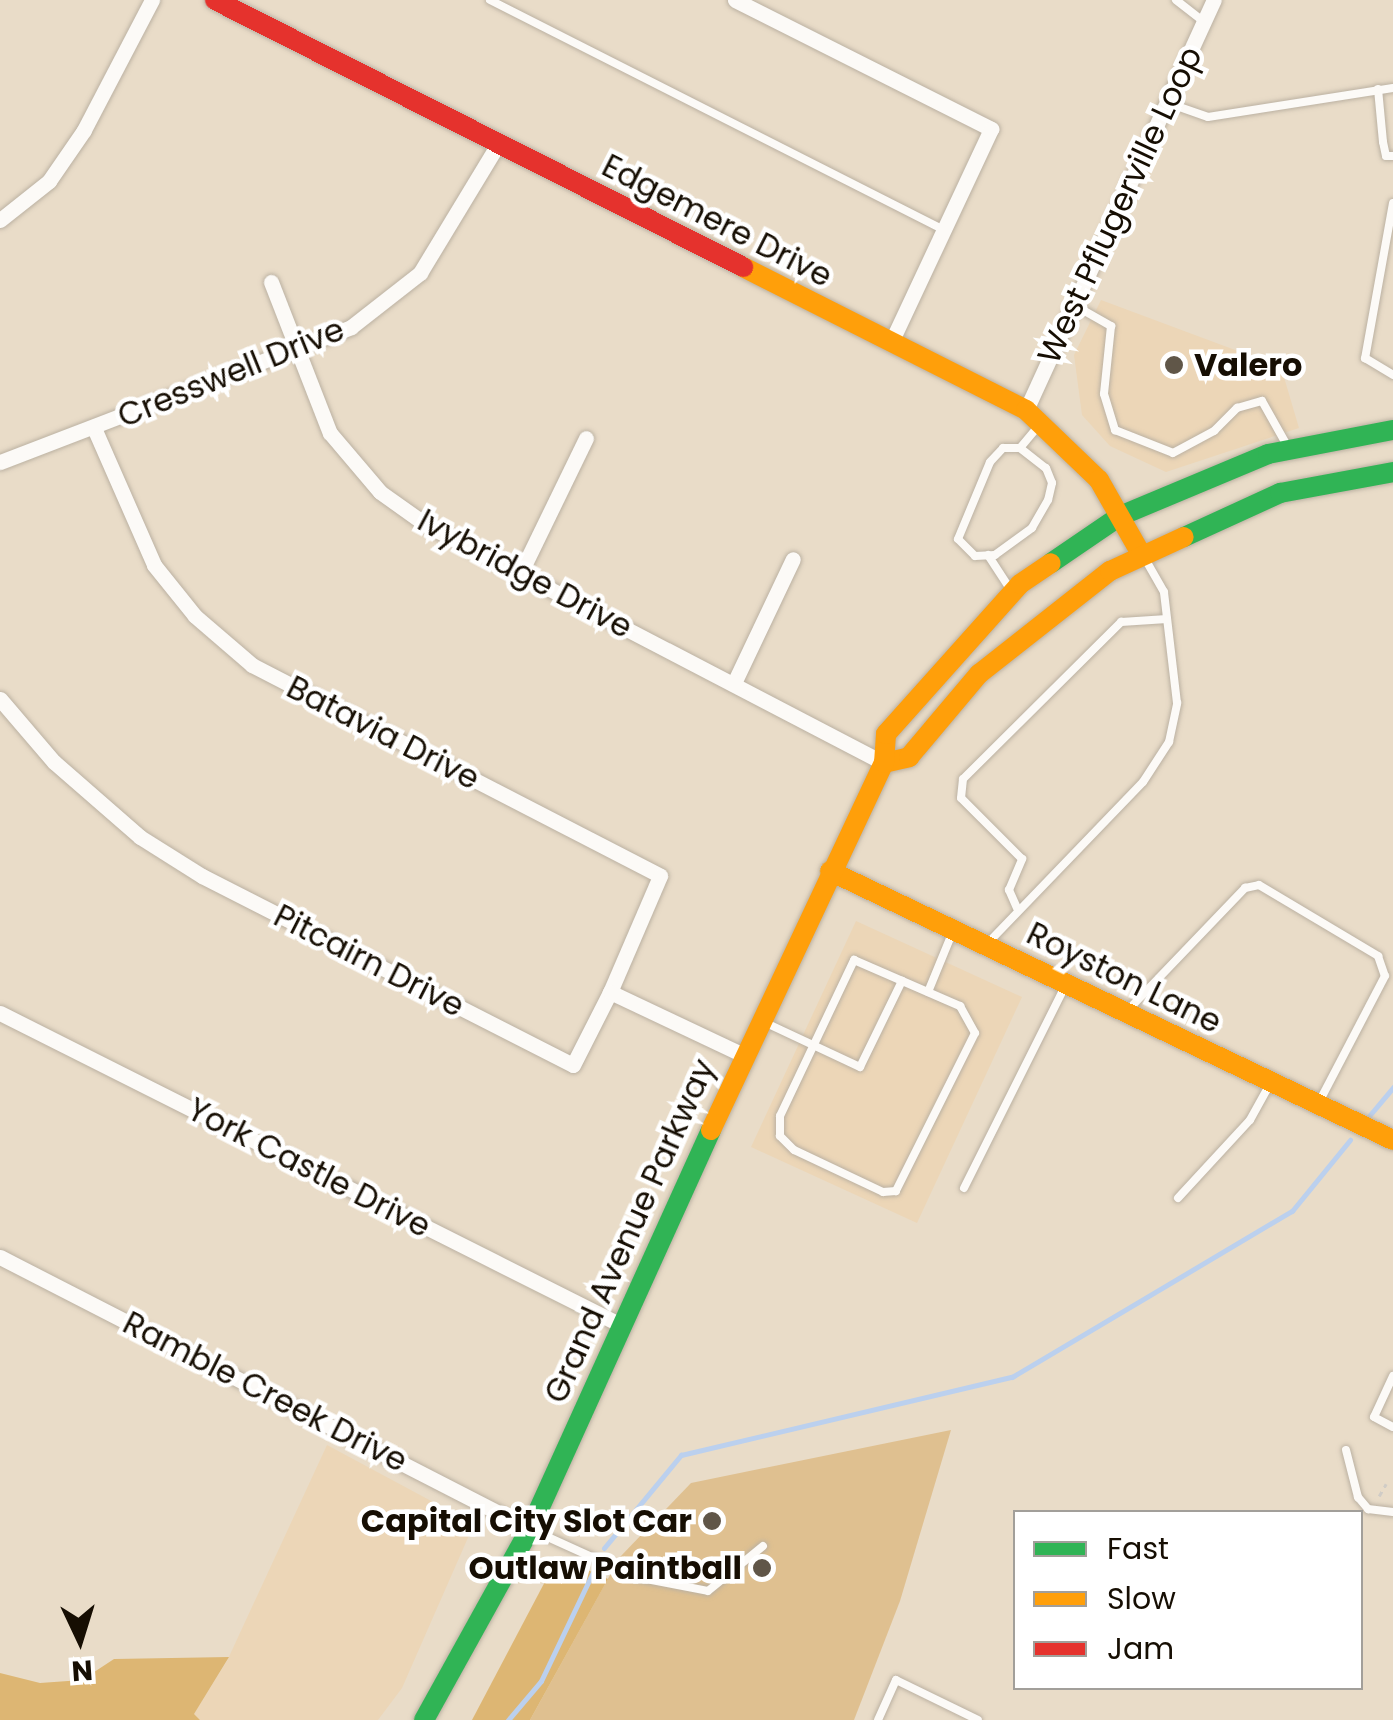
<!DOCTYPE html>
<style>
body{margin:0}
#map{position:relative;width:1393px;height:1720px;overflow:hidden;background:#e9dcc8;font-family:Poppins,sans-serif}
div>[style]{position:absolute}
[style*='--x']{left:calc(var(--x)*1px);top:calc(var(--y)*1px);width:calc(var(--w)*1px);rotate:calc(var(--a)*1deg)}
.built>*{inset:0;background:#ecd6b7}
.green>*{inset:0;background:#dfc090}
.forest>*{inset:0;background:#ddb673}
.stream>*{height:5px;margin:-2.5px;padding:0 2.5px;transform-origin:2.5px;border-radius:2.5px;background:#bbd0ee}
.path>*{height:2.5px;margin-top:-1.25px;transform-origin:0;background:repeating-linear-gradient(90deg,#d0ccc6 0 5px,transparent 0 10px)}
.roads{filter:drop-shadow(0 0 2px #bbb1a2) drop-shadow(0 0 2px #bbb1a2)}
.lane>*{height:8px;margin:-4px;padding:0 4px;transform-origin:4px;border-radius:4px;background:#fcfaf7}
.street>*{height:15px;margin:-7.5px;padding:0 7.5px;transform-origin:7.5px;border-radius:7.5px;background:#fcfaf7}
.fast>*{height:20px;margin:-10px;padding:0 10px;transform-origin:10px;border-radius:10px;background:#30b455}
.slow>*{height:20px;margin:-10px;padding:0 10px;transform-origin:10px;border-radius:10px;background:#ff9f0a}
.jam>*{height:20px;margin:-10px;padding:0 10px;transform-origin:10px;border-radius:10px;background:#e5322d}
.dots>*{width:28px;height:28px;translate:-50% -50%;box-sizing:border-box;border:5px solid #fff;border-radius:50%}
span{translate:-50% -50%;white-space:nowrap;text-align:center;line-height:1.15;-webkit-text-stroke:9px #fff;paint-order:stroke}
.street-label{font-size:32px;color:#160e03}
.poi-label{font-size:32px;color:#160e03;font-weight:700}
.left{translate:0 -50%;text-align:left}
.right{translate:-100% -50%;text-align:right}
.legend{position:absolute;left:1013px;top:1510px;width:350px;height:180px;box-sizing:border-box;background:#fff;border:2px solid #a29f9a;margin:0;padding:12px 18px;list-style:none;font-size:30px;color:#160e03}
.legend li{display:flex;align-items:center;gap:20px;height:50px}
.legend b{width:50px;border:2px solid #a29f9a}
.north{position:absolute;left:30px;top:1590px;width:100px;height:100px;-webkit-text-stroke:8px #fff;paint-order:stroke;rotate:176deg;font-size:28px;font-weight:700;line-height:40px;text-align:center;color:#160e03}
.north::after{content:'';display:block;margin:auto;width:35px;height:45px;background:#160e03;clip-path:polygon(50% 0,100% 100%,50% 72%,0 100%)}
</style>
<div id="map">
<div class="built">
<i style="clip-path:polygon(1101px 300px,1281px 367px,1299px 428px,1166px 472px,1110px 446px,1082px 415px,1074px 355px)"></i>
<i style="clip-path:polygon(856px 921px,1022px 997px,917px 1223px,751px 1147px)"></i>
<i style="clip-path:polygon(327px 1445px,474px 1524px,402px 1688px,378px 1720px,200px 1720px,193px 1715px,227px 1661px)"></i>
</div>
<div class="green">
<i style="clip-path:polygon(951px 1430px,900px 1601px,854px 1720px,530px 1720px,620px 1557px,691px 1483px)"></i>
</div>
<div class="forest">
<i style="clip-path:polygon(558px 1557px,608px 1579px,530px 1720px,472px 1720px)"></i>
<i style="clip-path:polygon(229px 1657px,194px 1714px,200px 1720px,0 1720px,0 1673px,40px 1683px,82px 1680px,114px 1659px)"></i>
</div>
<div class="stream">
<i style="--x:1369;--y:1116;--w:38;--a:-50"></i>
<i style="--x:604;--y:1548;--w:121;--a:-50.4"></i>
<i style="--x:681;--y:1455;--w:340;--a:-13.3"></i>
<i style="--x:1012;--y:1377;--w:326;--a:-30.7"></i>
<i style="--x:1292;--y:1211;--w:92;--a:-50.8"></i>
<i style="--x:508;--y:1720;--w:51;--a:-49.8"></i>
<i style="--x:541;--y:1681;--w:121;--a:-64.5"></i>
</div>
<div class="path">
<i style="--x:1379;--y:1496;--w:14;--a:-60"></i>
</div>
<div class="roads">
<div class="lane">
<i style="--x:490;--y:0;--w:509;--a:26.87"></i>
<i style="--x:1176;--y:0;--w:36;--a:38"></i>
<i style="--x:1378;--y:89;--w:53;--a:84.6"></i>
<i style="--x:1383;--y:142;--w:14;--a:78"></i>
<i style="--x:1386;--y:156;--w:7;--a:0"></i>
<i style="--x:1168;--y:103;--w:42;--a:19.3"></i>
<i style="--x:1208;--y:117;--w:187;--a:-8.9"></i>
<i style="--x:1393;--y:203;--w:158;--a:100.2"></i>
<i style="--x:1365;--y:358;--w:33;--a:31"></i>
<i style="--x:1074;--y:305;--w:43;--a:29.6"></i>
<i style="--x:1111;--y:326;--w:68;--a:95.9"></i>
<i style="--x:1104;--y:394;--w:38;--a:73"></i>
<i style="--x:1115;--y:430;--w:62;--a:21.6"></i>
<i style="--x:1173;--y:453;--w:47;--a:-28.2"></i>
<i style="--x:1214;--y:431;--w:33;--a:-45"></i>
<i style="--x:1237;--y:408;--w:26;--a:-16"></i>
<i style="--x:1262;--y:401;--w:55;--a:60.6"></i>
<i style="--x:1020;--y:448;--w:33;--a:38"></i>
<i style="--x:1046;--y:468;--w:16;--a:68"></i>
<i style="--x:1052;--y:483;--w:17;--a:103"></i>
<i style="--x:1048;--y:500;--w:32;--a:120"></i>
<i style="--x:1032;--y:528;--w:46;--a:143.9"></i>
<i style="--x:995;--y:555;--w:20;--a:177"></i>
<i style="--x:975;--y:556;--w:24;--a:-135"></i>
<i style="--x:958;--y:539;--w:83;--a:-67.4"></i>
<i style="--x:990;--y:462;--w:19;--a:-47"></i>
<i style="--x:1003;--y:448;--w:17;--a:0"></i>
<i style="--x:1020;--y:448;--w:31;--a:-50"></i>
<i style="--x:988;--y:555;--w:44;--a:57"></i>
<i style="--x:1017;--y:908;--w:20;--a:-114"></i>
<i style="--x:1009;--y:890;--w:34;--a:-67"></i>
<i style="--x:1022;--y:859;--w:86;--a:-135"></i>
<i style="--x:961;--y:798;--w:19;--a:-84"></i>
<i style="--x:963;--y:779;--w:223;--a:-44.8"></i>
<i style="--x:1121;--y:622;--w:46;--a:-3.7"></i>
<i style="--x:986;--y:945;--w:226;--a:-46.1"></i>
<i style="--x:1143;--y:782;--w:48;--a:-57"></i>
<i style="--x:1169;--y:742;--w:40;--a:-78"></i>
<i style="--x:1177;--y:703;--w:112;--a:-96.7"></i>
<i style="--x:1164;--y:592;--w:40;--a:-119.7"></i>
<i style="--x:854;--y:960;--w:116;--a:23.5"></i>
<i style="--x:960;--y:1006;--w:31;--a:61"></i>
<i style="--x:975;--y:1033;--w:177;--a:116.6"></i>
<i style="--x:896;--y:1191;--w:13;--a:176"></i>
<i style="--x:883;--y:1192;--w:98;--a:-154.7"></i>
<i style="--x:794;--y:1150;--w:20;--a:-135"></i>
<i style="--x:780;--y:1136;--w:20;--a:-90"></i>
<i style="--x:780;--y:1116;--w:173;--a:-64.6"></i>
<i style="--x:928;--y:992;--w:66;--a:-67.7"></i>
<i style="--x:1129;--y:1009;--w:168;--a:-46.2"></i>
<i style="--x:1245;--y:888;--w:14;--a:-12"></i>
<i style="--x:1259;--y:885;--w:139;--a:30.8"></i>
<i style="--x:1378;--y:956;--w:21;--a:71"></i>
<i style="--x:1385;--y:976;--w:144;--a:117.6"></i>
<i style="--x:766;--y:1023;--w:104;--a:25.1"></i>
<i style="--x:860;--y:1067;--w:96;--a:-64"></i>
<i style="--x:964;--y:1188;--w:224;--a:-63.4"></i>
<i style="--x:1178;--y:1198;--w:106;--a:-47.3"></i>
<i style="--x:1250;--y:1120;--w:39;--a:-61"></i>
<i style="--x:1393;--y:1376;--w:45;--a:114.9"></i>
<i style="--x:1374;--y:1417;--w:21;--a:28"></i>
<i style="--x:1346;--y:1450;--w:49;--a:75.7"></i>
<i style="--x:1358;--y:1497;--w:16;--a:50"></i>
<i style="--x:1368;--y:1509;--w:25;--a:7"></i>
<i style="--x:530;--y:1529;--w:116;--a:24.4"></i>
<i style="--x:636;--y:1577;--w:73;--a:11"></i>
<i style="--x:708;--y:1591;--w:71;--a:-39.3"></i>
<i style="--x:878;--y:1720;--w:44;--a:-65.8"></i>
<i style="--x:896;--y:1680;--w:91;--a:26"></i>
</div>
<div class="street">
<i style="--x:735;--y:0;--w:287;--a:26.7"></i>
<i style="--x:991;--y:129;--w:235;--a:115.1"></i>
<i style="--x:0;--y:220;--w:63;--a:-38.5"></i>
<i style="--x:49;--y:181;--w:62;--a:-55.5"></i>
<i style="--x:84;--y:130;--w:147;--a:-62.4"></i>
<i style="--x:271;--y:282;--w:162;--a:68.7"></i>
<i style="--x:330;--y:433;--w:77;--a:49.7"></i>
<i style="--x:380;--y:492;--w:55;--a:35.4"></i>
<i style="--x:425;--y:524;--w:517;--a:27.51"></i>
<i style="--x:1026;--y:410;--w:451;--a:-65.4"></i>
<i style="--x:94;--y:428;--w:150;--a:66.3"></i>
<i style="--x:154;--y:565;--w:65;--a:51.2"></i>
<i style="--x:195;--y:616;--w:75;--a:40.7"></i>
<i style="--x:252;--y:665;--w:459;--a:27.3"></i>
<i style="--x:660;--y:876;--w:126;--a:113.3"></i>
<i style="--x:0;--y:462;--w:376;--a:-21"></i>
<i style="--x:351;--y:327;--w:88;--a:-38"></i>
<i style="--x:420;--y:273;--w:151;--a:-58.8"></i>
<i style="--x:520;--y:574;--w:151;--a:-64.1"></i>
<i style="--x:734;--y:683;--w:137;--a:-64.6"></i>
<i style="--x:0;--y:699;--w:83;--a:49.4"></i>
<i style="--x:54;--y:762;--w:114;--a:41.1"></i>
<i style="--x:140;--y:837;--w:73;--a:32.2"></i>
<i style="--x:202;--y:876;--w:416;--a:27"></i>
<i style="--x:573;--y:1065;--w:82;--a:-63.1"></i>
<i style="--x:610;--y:992;--w:147;--a:25.3"></i>
<i style="--x:0;--y:1013;--w:693;--a:26.68"></i>
<i style="--x:0;--y:1257;--w:596;--a:27.17"></i>
</div>
<div class="fast">
<i style="--x:1184;--y:537;--w:106;--a:-24.6"></i>
<i style="--x:1280;--y:493;--w:115;--a:-10.5"></i>
<i style="--x:1051;--y:563;--w:83;--a:-34.3"></i>
<i style="--x:1120;--y:516;--w:160;--a:-22.7"></i>
<i style="--x:1268;--y:454;--w:127;--a:-10.9"></i>
<i style="--x:424;--y:1720;--w:218;--a:-61"></i>
<i style="--x:530;--y:1529;--w:438;--a:-65.6"></i>
</div>
<div class="slow">
<i style="--x:743;--y:267;--w:317;--a:26.8"></i>
<i style="--x:1026;--y:410;--w:101;--a:43.8"></i>
<i style="--x:1099;--y:480;--w:85;--a:60.4"></i>
<i style="--x:884;--y:763;--w:26;--a:-13"></i>
<i style="--x:909;--y:757;--w:109;--a:-49.9"></i>
<i style="--x:979;--y:674;--w:167;--a:-38.2"></i>
<i style="--x:1110;--y:571;--w:81;--a:-24.7"></i>
<i style="--x:830;--y:871;--w:624;--a:25.54"></i>
<i style="--x:711;--y:1130;--w:406;--a:-64.8"></i>
<i style="--x:884;--y:763;--w:29;--a:-86"></i>
<i style="--x:886;--y:734;--w:201;--a:-48.2"></i>
<i style="--x:1020;--y:584;--w:37;--a:-34"></i>
</div>
<div class="jam">
<i style="--x:215;--y:0;--w:592;--a:26.82"></i>
</div>
</div>
<div class="dots">
<i style="left:1174px;top:365px;background:#605648"></i>
<i style="left:712px;top:1521px;background:#605648"></i>
<i style="left:762px;top:1568px;background:#605648"></i>
</div>
<div class="street-label">
<span style="left:1120px;top:205px;rotate:-65deg">West Pflugerville Loop</span>
<span style="left:717px;top:221px;rotate:27deg">Edgemere Drive</span>
<span style="left:231px;top:373px;rotate:-22deg">Cresswell Drive</span>
<span style="left:525px;top:574px;rotate:28deg">Ivybridge Drive</span>
<span style="left:383px;top:733px;rotate:27deg">Batavia Drive</span>
<span style="left:369px;top:961px;rotate:27deg">Pitcairn Drive</span>
<span style="left:1124px;top:978px;rotate:26deg">Royston Lane</span>
<span style="left:309px;top:1168px;rotate:27deg">York Castle Drive</span>
<span style="left:630px;top:1231px;rotate:-66deg">Grand Avenue Parkway</span>
<span style="left:265px;top:1392px;rotate:27deg">Ramble Creek Drive</span>
</div>
<div class="poi-label">
<span class="left" style="left:1194px;top:365px">Valero</span>
<span class="right" style="left:692px;top:1521px">Capital City Slot Car</span>
<span class="right" style="left:742px;top:1568px">Outlaw Paintball</span>
</div>
<ul class="legend">
<li><b style="height:12px;background:#30b455"></b>Fast</li>
<li><b style="height:12px;background:#ff9f0a"></b>Slow</li>
<li><b style="height:12px;background:#e5322d"></b>Jam</li>
</ul>
<div class="north">N</div>
</div>
